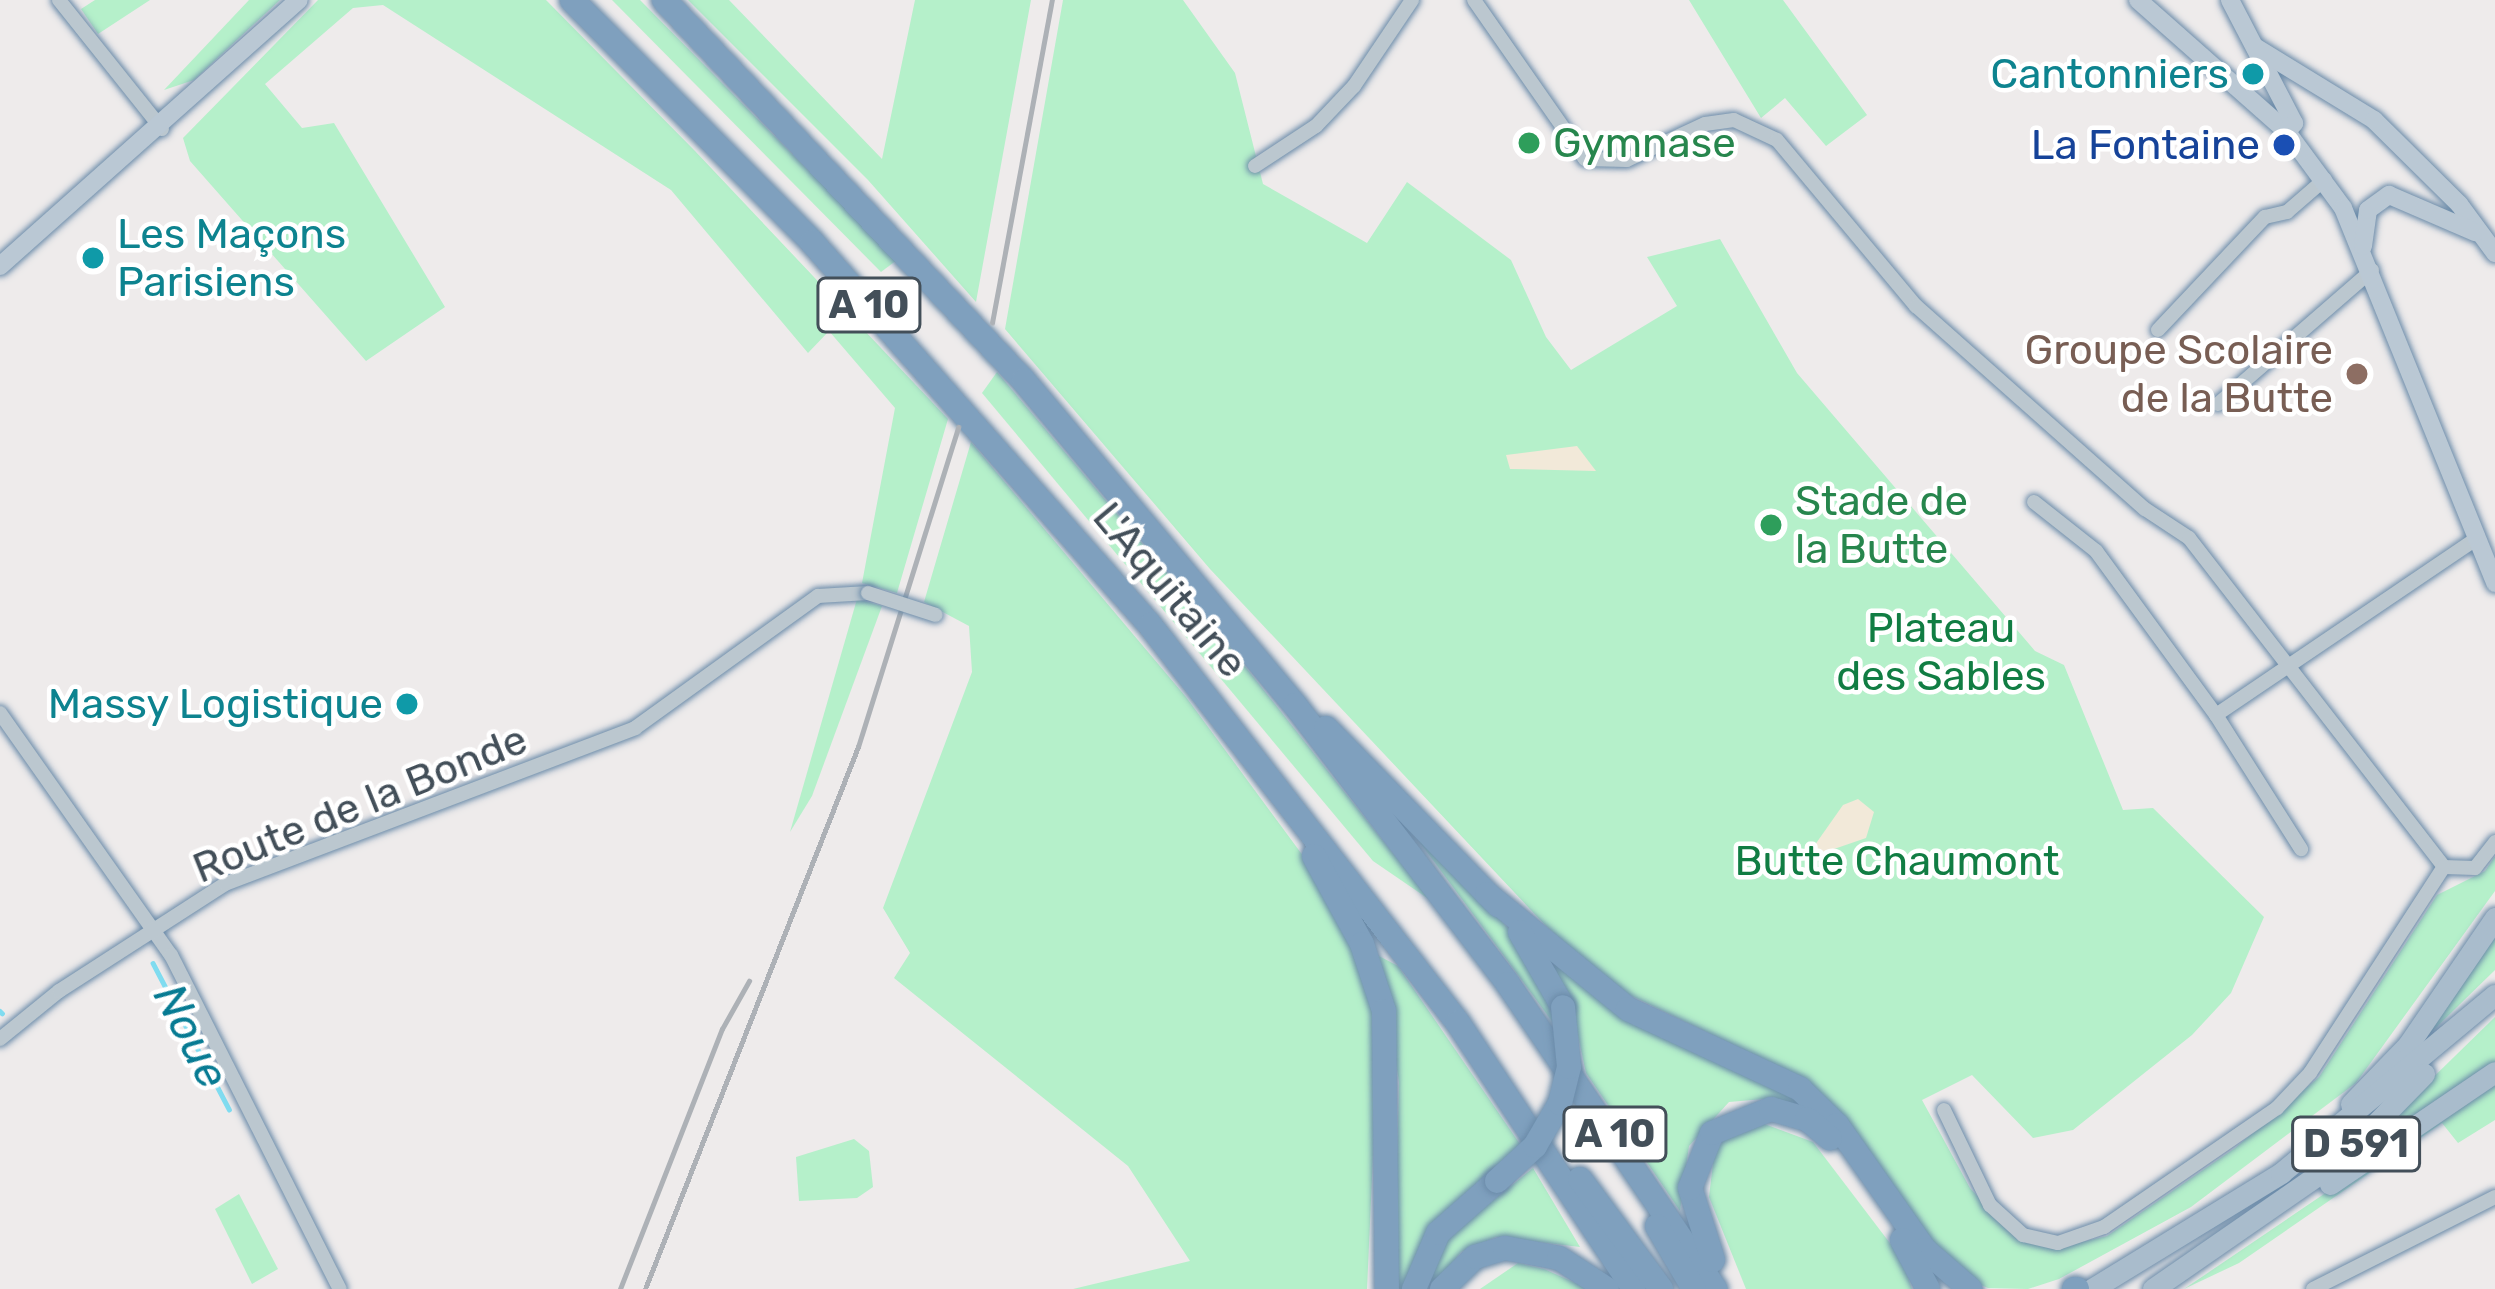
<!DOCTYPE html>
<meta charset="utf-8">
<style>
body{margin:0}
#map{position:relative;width:2495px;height:1289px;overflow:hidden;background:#eeebeb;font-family:Rubik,sans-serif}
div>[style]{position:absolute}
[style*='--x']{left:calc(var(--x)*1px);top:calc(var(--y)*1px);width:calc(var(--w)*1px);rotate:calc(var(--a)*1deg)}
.green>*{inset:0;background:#b5f0ca}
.sand>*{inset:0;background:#f2e9d9}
.stream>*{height:4.5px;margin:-2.25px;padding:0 2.25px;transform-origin:2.25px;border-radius:2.25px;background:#80dcf0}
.roads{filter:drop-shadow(0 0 3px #6b8ba9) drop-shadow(0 0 3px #6b8ba9)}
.street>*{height:14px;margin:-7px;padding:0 7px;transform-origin:7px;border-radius:7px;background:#bbc7cf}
.secondary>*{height:18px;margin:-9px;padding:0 9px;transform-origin:9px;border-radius:9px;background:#bac8d4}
.primary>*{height:21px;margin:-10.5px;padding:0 10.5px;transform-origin:10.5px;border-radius:10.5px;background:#a9bccc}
.highway>*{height:24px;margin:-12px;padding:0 12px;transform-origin:12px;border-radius:12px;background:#7fa0be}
.rail>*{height:4.5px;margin:-2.25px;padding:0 2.25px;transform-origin:2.25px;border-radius:2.25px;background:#adb1b6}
.bridges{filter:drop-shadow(0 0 3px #6b8ba9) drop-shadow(0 0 3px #6b8ba9)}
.street-bridge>*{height:14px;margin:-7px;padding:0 7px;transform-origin:7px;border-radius:7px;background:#bbc7cf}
.highway-bridge>*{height:24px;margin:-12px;padding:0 12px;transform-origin:12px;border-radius:12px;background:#7fa0be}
.dots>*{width:33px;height:33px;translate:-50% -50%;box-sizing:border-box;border:6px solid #fff;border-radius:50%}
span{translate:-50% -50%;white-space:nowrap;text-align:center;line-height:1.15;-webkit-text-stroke:9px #fff;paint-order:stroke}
.shield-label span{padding:3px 9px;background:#fff;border:3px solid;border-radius:9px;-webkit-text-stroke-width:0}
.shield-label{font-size:39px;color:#434f59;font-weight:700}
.culture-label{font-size:42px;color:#0d838f}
.right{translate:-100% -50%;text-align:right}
.left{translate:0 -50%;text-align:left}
.leisure-label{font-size:42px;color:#27864d}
.transit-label{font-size:42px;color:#164399}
.education-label{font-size:42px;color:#785e54}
.street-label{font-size:42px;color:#434f59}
.park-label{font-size:42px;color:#117d43}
.water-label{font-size:45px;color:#077b93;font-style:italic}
</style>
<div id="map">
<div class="green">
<i style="clip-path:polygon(95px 0,150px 0,98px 34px,81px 9px)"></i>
<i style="clip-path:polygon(249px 0,280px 0,194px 80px,164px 90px)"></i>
<i style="clip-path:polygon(318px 0,546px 0,695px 151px,948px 419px,897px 593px,862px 583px,895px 408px,829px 331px,808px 353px,671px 190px,383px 5px,353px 8px,265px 84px,302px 128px,334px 123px,445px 307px,366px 361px,190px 161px,183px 138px)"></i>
<i style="clip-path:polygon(612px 0,640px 0,897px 260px,881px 272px)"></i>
<i style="clip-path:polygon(688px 0,729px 0,882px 159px,915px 0,1031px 0,976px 302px,868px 180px)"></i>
<i style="clip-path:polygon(1063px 0,1183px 0,1235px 73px,1263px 184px,1367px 243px,1407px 182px,1511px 260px,1546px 337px,1571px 370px,1677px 306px,1647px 257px,1720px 239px,1797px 373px,2035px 651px,2064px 665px,2123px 810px,2153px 808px,2264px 917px,2231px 993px,2192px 1035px,2073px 1130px,2033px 1138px,1972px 1075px,1922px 1100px,1970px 1188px,2018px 1240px,2053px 1249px,2107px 1236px,2235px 1148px,2319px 1077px,2437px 895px,2485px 871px,2495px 856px,2495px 891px,2356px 1083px,2191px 1207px,2059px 1279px,2028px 1289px,1988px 1288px,1961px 1277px,1808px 1081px,1613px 987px,1545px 925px,1210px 569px,1005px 329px)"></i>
<i style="clip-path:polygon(1689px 0,1783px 0,1867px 115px,1826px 146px,1785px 98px,1761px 118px)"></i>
<i style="clip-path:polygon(997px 372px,1225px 641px,1430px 900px,1373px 861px,982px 393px)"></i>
<i style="clip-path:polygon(971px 442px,1186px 697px,1315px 872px,1351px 947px,1370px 992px,1378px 1046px,1367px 1289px,1073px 1289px,1190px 1261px,1128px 1166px,894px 978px,910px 953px,883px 908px,972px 672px,969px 626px,924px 602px)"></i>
<i style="clip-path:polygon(857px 599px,882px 606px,812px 796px,790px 832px)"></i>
<i style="clip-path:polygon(1396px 810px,1525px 946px,1557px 1028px)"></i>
<i style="clip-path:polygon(2495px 926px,2495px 970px,2416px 1047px)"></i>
<i style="clip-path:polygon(1545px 955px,1757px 1074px,1824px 1120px,1764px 1099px,1729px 1102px,1689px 1146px,1680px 1211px,1586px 1073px,1569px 994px)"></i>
<i style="clip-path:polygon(1379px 956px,1398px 966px,1522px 1147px,1406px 1289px,1394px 1289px,1399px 1082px)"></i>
<i style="clip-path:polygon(2495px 1017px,2495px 1062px,2371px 1144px,2374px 1135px)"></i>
<i style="clip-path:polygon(2495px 1078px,2495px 1120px,2458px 1143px,2442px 1123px,2239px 1263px,2184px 1289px)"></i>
<i style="clip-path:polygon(1740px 1115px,1813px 1142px,1902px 1259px,1912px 1289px,1746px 1289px,1709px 1197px,1714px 1155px)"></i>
<i style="clip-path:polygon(854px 1139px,869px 1151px,873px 1187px,857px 1198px,799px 1201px,796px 1157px)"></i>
<i style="clip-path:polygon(1533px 1168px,1580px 1247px,1496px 1237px,1461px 1252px,1436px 1284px,1428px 1281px,1448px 1237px)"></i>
<i style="clip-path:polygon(239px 1194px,278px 1269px,252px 1284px,215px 1209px)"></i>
<i style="clip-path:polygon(1518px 1263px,1544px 1269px,1589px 1289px,1480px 1289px)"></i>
</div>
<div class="sand">
<i style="clip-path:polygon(1577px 446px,1596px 471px,1510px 469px,1506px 455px)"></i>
<i style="clip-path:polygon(1858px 799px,1874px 812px,1866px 838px,1805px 859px,1843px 805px)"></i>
</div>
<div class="stream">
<i style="--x:153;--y:963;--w:165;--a:62.5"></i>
<i style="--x:0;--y:1011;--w:3;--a:45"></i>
</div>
<div class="roads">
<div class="street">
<i style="--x:59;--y:0;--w:165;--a:51.4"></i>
<i style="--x:1474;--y:0;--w:194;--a:55.1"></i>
<i style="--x:1585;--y:159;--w:42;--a:1.4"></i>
<i style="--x:1627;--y:160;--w:86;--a:-24.8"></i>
<i style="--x:1705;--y:124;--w:29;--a:-8"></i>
<i style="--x:1734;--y:120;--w:47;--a:24.9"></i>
<i style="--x:1777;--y:140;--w:217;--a:50.1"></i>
<i style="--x:1916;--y:306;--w:306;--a:41.6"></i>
<i style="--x:2145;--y:509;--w:53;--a:33.4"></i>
<i style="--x:2189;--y:538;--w:416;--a:52.2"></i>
<i style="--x:1255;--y:166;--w:73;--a:-33.3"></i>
<i style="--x:1316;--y:126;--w:55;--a:-46.5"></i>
<i style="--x:1354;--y:86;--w:104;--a:-56"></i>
<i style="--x:2158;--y:330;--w:156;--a:-46.6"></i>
<i style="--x:2265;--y:217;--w:23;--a:-13"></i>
<i style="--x:2287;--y:212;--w:50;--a:-41"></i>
<i style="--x:2218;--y:404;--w:204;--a:-41"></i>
<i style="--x:2034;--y:502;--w:79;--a:38.3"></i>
<i style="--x:2096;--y:551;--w:203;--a:53.8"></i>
<i style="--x:2216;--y:715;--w:315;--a:-34.1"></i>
<i style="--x:0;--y:713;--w:296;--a:54.8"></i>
<i style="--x:171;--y:955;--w:374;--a:63.2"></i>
<i style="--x:2216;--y:715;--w:159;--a:57.6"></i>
<i style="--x:2444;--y:867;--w:31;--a:2"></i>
<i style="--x:2475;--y:868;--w:33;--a:-52"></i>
<i style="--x:0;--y:1039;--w:76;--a:-39.1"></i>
<i style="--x:59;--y:991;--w:197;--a:-32.8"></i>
<i style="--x:225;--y:884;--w:439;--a:-20.8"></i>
<i style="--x:635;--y:728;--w:226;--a:-35.8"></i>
<i style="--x:818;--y:596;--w:50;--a:-3.4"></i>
<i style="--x:1944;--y:1110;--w:106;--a:64.2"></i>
<i style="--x:1990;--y:1205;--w:45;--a:42.3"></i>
<i style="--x:2023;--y:1235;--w:36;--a:13"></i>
<i style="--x:2058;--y:1243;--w:49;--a:-19.2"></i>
<i style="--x:2104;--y:1227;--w:210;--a:-34.5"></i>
<i style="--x:2277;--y:1108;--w:48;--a:-46.7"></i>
<i style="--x:2310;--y:1073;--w:246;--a:-57"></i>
<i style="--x:2313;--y:1289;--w:204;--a:-26.8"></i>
</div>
<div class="secondary">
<i style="--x:2138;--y:0;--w:199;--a:41.5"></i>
<i style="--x:2287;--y:132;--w:94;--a:53.6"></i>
<i style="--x:2343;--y:208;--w:405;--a:67.9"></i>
<i style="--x:2230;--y:0;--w:139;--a:62.5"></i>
<i style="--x:2294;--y:123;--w:11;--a:128"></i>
<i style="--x:2255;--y:47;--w:140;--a:31.5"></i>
<i style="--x:2374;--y:120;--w:120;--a:44.7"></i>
<i style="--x:2459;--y:204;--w:61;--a:53.7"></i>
<i style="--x:2363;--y:246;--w:36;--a:-82"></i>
<i style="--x:2368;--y:210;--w:26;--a:-36"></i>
<i style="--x:2389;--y:195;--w:94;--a:23.3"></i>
<i style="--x:0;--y:266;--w:400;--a:-41.7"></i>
</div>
<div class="primary">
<i style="--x:2351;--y:1104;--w:82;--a:-46"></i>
<i style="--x:2408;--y:1045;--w:154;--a:-55.6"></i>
<i style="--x:2330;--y:1184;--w:199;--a:-34.2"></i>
<i style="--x:2092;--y:1289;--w:222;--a:-31.5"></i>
<i style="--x:2281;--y:1173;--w:278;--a:-39.8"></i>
<i style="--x:2153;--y:1289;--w:229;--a:-34.7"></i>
<i style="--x:2341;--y:1159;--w:119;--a:-45.7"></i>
</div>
<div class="highway">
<i style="--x:572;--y:0;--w:341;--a:45.2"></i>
<i style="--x:812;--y:242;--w:511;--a:48.57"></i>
<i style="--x:1150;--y:625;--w:503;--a:52.26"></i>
<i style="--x:1458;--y:1023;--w:319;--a:56.5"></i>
<i style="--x:664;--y:0;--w:524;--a:46.62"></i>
<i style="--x:1024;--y:381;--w:422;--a:50.1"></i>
<i style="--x:1295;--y:705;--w:351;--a:52.6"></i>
<i style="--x:1508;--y:984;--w:369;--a:55.8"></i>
<i style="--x:1326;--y:728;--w:247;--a:45.8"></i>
<i style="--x:1314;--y:856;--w:100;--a:61.4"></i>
<i style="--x:1362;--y:944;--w:71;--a:71.8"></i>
<i style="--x:1384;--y:1011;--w:278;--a:89.4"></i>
<i style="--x:1487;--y:894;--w:182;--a:39.2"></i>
<i style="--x:1628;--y:1009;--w:190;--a:24.9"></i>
<i style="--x:1800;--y:1089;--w:52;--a:44.2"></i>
<i style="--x:1837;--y:1125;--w:153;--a:54.9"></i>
<i style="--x:1925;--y:1250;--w:60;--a:40.9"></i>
<i style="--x:1520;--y:932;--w:86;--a:60.2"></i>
<i style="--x:1580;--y:1179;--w:137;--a:53.6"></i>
<i style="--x:1657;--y:1226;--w:73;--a:59.6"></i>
<i style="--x:1902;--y:1240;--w:55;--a:62"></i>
<i style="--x:1713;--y:1260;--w:76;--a:-107.7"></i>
<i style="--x:1690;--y:1188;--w:59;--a:-68.2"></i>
<i style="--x:1712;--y:1133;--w:64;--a:-22.1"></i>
<i style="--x:1771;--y:1109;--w:37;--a:16"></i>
<i style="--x:1807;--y:1119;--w:30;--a:40"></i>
<i style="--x:1414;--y:1289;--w:61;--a:-66.8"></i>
<i style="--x:1438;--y:1233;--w:79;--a:-41.4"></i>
<i style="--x:1442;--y:1289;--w:46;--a:-44.1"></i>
<i style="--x:1475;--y:1257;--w:31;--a:-17"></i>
<i style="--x:1505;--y:1248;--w:55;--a:10.5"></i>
<i style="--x:1559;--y:1258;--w:57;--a:32.9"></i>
<i style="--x:2074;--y:1289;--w:3;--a:0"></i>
</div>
</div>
<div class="rail">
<i style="--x:992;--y:323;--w:329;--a:-79.5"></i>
<i style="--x:620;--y:1289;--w:279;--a:-68.6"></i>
<i style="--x:722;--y:1029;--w:55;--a:-60.6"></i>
<i style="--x:645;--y:1289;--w:582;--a:-68.55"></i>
<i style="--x:858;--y:747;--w:335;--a:-72.6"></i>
</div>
<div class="bridges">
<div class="street-bridge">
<i style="--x:868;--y:593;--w:71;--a:17.9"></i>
</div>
<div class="highway-bridge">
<i style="--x:1497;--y:1181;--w:52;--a:-42.6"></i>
<i style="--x:1535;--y:1146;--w:50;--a:-59.8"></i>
<i style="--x:1560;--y:1103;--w:37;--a:-76"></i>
<i style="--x:1569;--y:1067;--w:60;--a:-95.7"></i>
</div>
</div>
<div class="dots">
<i style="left:2253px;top:74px;background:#0f9aa8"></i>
<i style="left:1529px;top:143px;background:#2e9e5b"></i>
<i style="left:2284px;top:145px;background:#1a4fb4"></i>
<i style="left:93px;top:258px;background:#0f9aa8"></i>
<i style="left:2357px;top:374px;background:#8d6e63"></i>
<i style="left:1771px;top:525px;background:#2e9e5b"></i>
<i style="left:407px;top:704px;background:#0f9aa8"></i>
</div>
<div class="shield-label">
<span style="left:869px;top:305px">A 10</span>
<span style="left:1615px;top:1134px">A 10</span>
<span style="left:2356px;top:1144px">D 591</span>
</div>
<div class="culture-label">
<span class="right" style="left:2229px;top:74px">Cantonniers</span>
<span class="left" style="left:117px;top:258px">Les Maçons<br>Parisiens</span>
<span class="right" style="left:383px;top:704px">Massy Logistique</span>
</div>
<div class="leisure-label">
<span class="left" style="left:1553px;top:143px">Gymnase</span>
<span class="left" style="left:1795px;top:525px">Stade de<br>la Butte</span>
</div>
<div class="transit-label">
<span class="right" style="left:2260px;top:145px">La Fontaine</span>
</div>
<div class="education-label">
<span class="right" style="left:2333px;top:374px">Groupe Scolaire<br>de la Butte</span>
</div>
<div class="street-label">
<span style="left:1170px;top:590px;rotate:50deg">L'Aquitaine</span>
<span style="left:360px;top:804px;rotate:-22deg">Route de la Bonde</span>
</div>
<div class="park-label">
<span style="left:1941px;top:652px">Plateau<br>des Sables</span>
<span style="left:1897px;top:861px">Butte Chaumont</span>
</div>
<div class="water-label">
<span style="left:191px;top:1036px;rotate:63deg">Noue</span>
</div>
</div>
